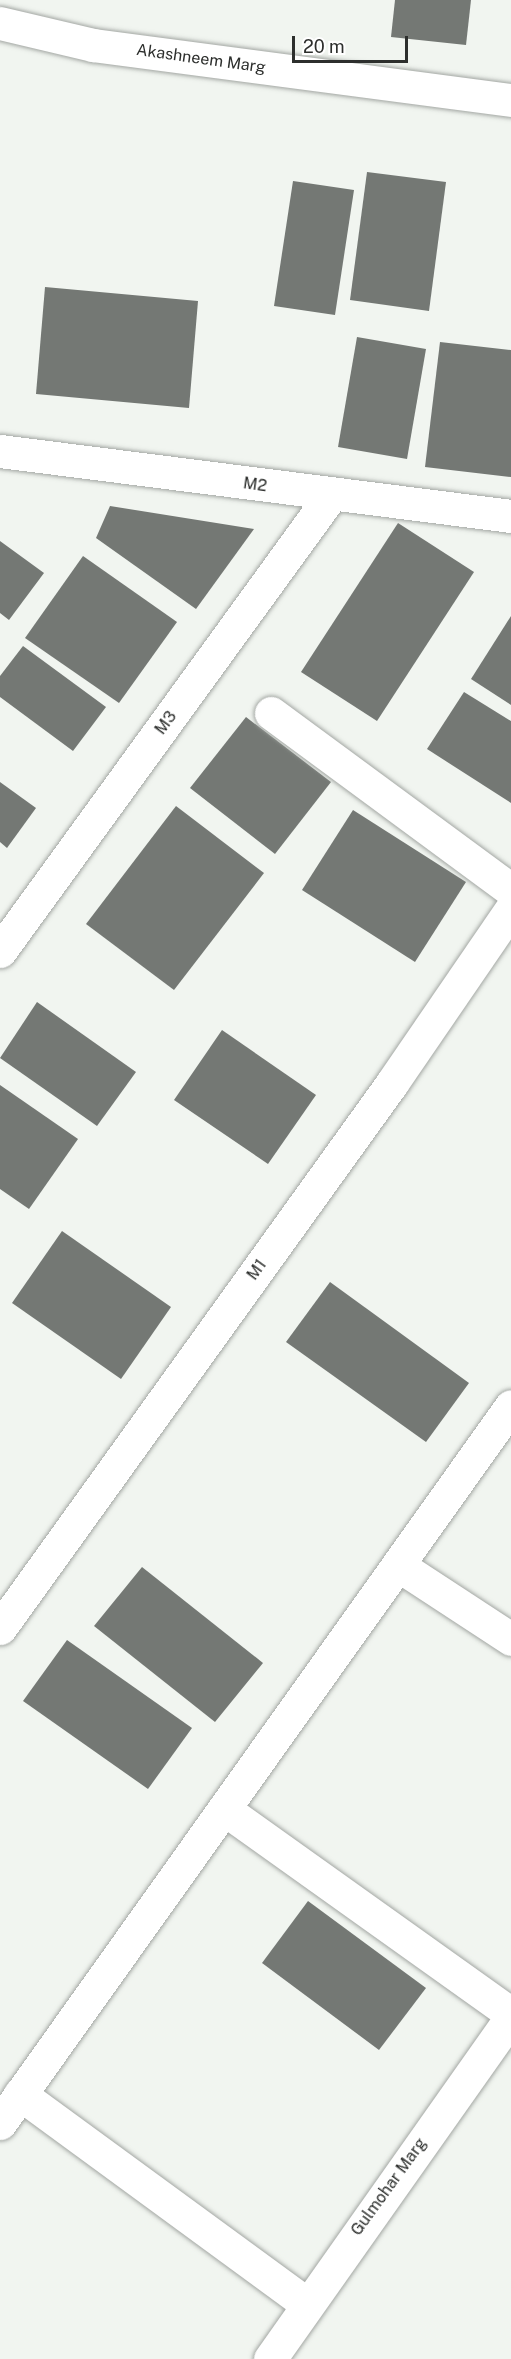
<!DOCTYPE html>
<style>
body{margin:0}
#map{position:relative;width:511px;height:2359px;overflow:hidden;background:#f1f5f0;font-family:"Public Sans",sans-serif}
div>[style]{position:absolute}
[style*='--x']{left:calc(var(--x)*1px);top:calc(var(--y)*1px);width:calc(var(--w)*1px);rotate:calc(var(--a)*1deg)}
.building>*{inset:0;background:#747874}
.roads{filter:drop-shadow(0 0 2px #a3a7a3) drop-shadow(0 0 2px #a3a7a3)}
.street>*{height:33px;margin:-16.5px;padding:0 16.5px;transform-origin:16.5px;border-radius:16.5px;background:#fff}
span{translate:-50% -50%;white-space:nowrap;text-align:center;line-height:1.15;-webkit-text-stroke:5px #fff;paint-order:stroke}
.street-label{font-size:16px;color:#2d2f2d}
.scale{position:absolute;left:292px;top:36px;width:116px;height:27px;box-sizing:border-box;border:3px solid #2d2f2d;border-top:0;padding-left:8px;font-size:18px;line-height:21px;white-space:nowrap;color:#2d2f2d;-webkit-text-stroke:4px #fff;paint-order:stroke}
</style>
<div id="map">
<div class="building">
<i style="clip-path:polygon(395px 0,471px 0,466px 45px,391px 37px)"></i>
<i style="clip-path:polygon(367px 172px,446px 182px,429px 311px,350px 300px)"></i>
<i style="clip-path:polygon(293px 181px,354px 190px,335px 315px,274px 306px)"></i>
<i style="clip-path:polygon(45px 287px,198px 301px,189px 408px,36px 394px)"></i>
<i style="clip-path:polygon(357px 337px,426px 349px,407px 459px,338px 447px)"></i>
<i style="clip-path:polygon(440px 342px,511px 350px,511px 477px,425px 467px)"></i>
<i style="clip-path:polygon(110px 506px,254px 529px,196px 609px,96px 538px)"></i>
<i style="clip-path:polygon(398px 523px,474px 572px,377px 721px,301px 672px)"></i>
<i style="clip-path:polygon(0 541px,44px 573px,9px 620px,0 613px)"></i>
<i style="clip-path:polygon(83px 556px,177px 622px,119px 703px,25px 638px)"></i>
<i style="clip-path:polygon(511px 616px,511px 705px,471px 679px)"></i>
<i style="clip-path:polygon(23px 646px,106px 707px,73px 751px,0 697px,0 676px)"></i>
<i style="clip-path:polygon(464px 692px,511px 721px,511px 803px,427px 749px)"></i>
<i style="clip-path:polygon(246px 717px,331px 782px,275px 854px,190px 788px)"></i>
<i style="clip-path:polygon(0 782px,36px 808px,7px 848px,0 842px)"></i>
<i style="clip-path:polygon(176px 806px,264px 873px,174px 990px,86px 924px)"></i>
<i style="clip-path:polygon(353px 810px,466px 882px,415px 962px,302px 890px)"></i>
<i style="clip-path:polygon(37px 1002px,136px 1072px,97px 1126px,0 1058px)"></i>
<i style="clip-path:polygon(222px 1030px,316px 1095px,268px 1164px,174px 1100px)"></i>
<i style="clip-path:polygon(0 1085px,78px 1139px,29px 1209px,0 1189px)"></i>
<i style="clip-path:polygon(62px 1231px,171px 1307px,121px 1379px,12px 1303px)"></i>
<i style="clip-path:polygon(330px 1282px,469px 1383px,426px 1442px,286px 1342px)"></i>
<i style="clip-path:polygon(142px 1567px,263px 1663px,215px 1722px,94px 1626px)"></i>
<i style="clip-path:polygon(67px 1640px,192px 1728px,148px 1789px,23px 1701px)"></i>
<i style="clip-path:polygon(308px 1901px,426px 1988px,379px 2050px,262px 1963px)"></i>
</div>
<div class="roads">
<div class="street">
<i style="--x:0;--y:23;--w:96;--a:13.3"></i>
<i style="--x:93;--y:45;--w:422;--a:7.5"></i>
<i style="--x:0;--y:451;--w:515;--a:7.25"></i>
<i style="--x:271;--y:713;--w:298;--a:36.4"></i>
<i style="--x:0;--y:951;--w:563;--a:-54.02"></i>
<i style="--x:398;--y:1565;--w:135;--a:33.2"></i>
<i style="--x:0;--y:1628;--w:671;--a:-54.27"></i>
<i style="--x:392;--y:1083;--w:211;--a:-55.6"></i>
<i style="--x:224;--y:1809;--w:353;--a:35.5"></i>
<i style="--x:20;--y:2094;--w:354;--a:36.2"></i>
<i style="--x:0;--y:2123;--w:880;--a:-54.52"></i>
<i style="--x:270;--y:2359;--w:418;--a:-54.8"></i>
</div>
</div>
<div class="street-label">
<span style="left:201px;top:59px;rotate:8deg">Akashneem Marg</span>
<span style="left:255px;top:485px;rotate:8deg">M2</span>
<span style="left:166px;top:723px;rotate:-54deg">M3</span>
<span style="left:257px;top:1270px;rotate:-54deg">M1</span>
<span style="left:389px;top:2187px;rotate:-54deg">Gulmohar Marg</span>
</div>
<div class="scale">20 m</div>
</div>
